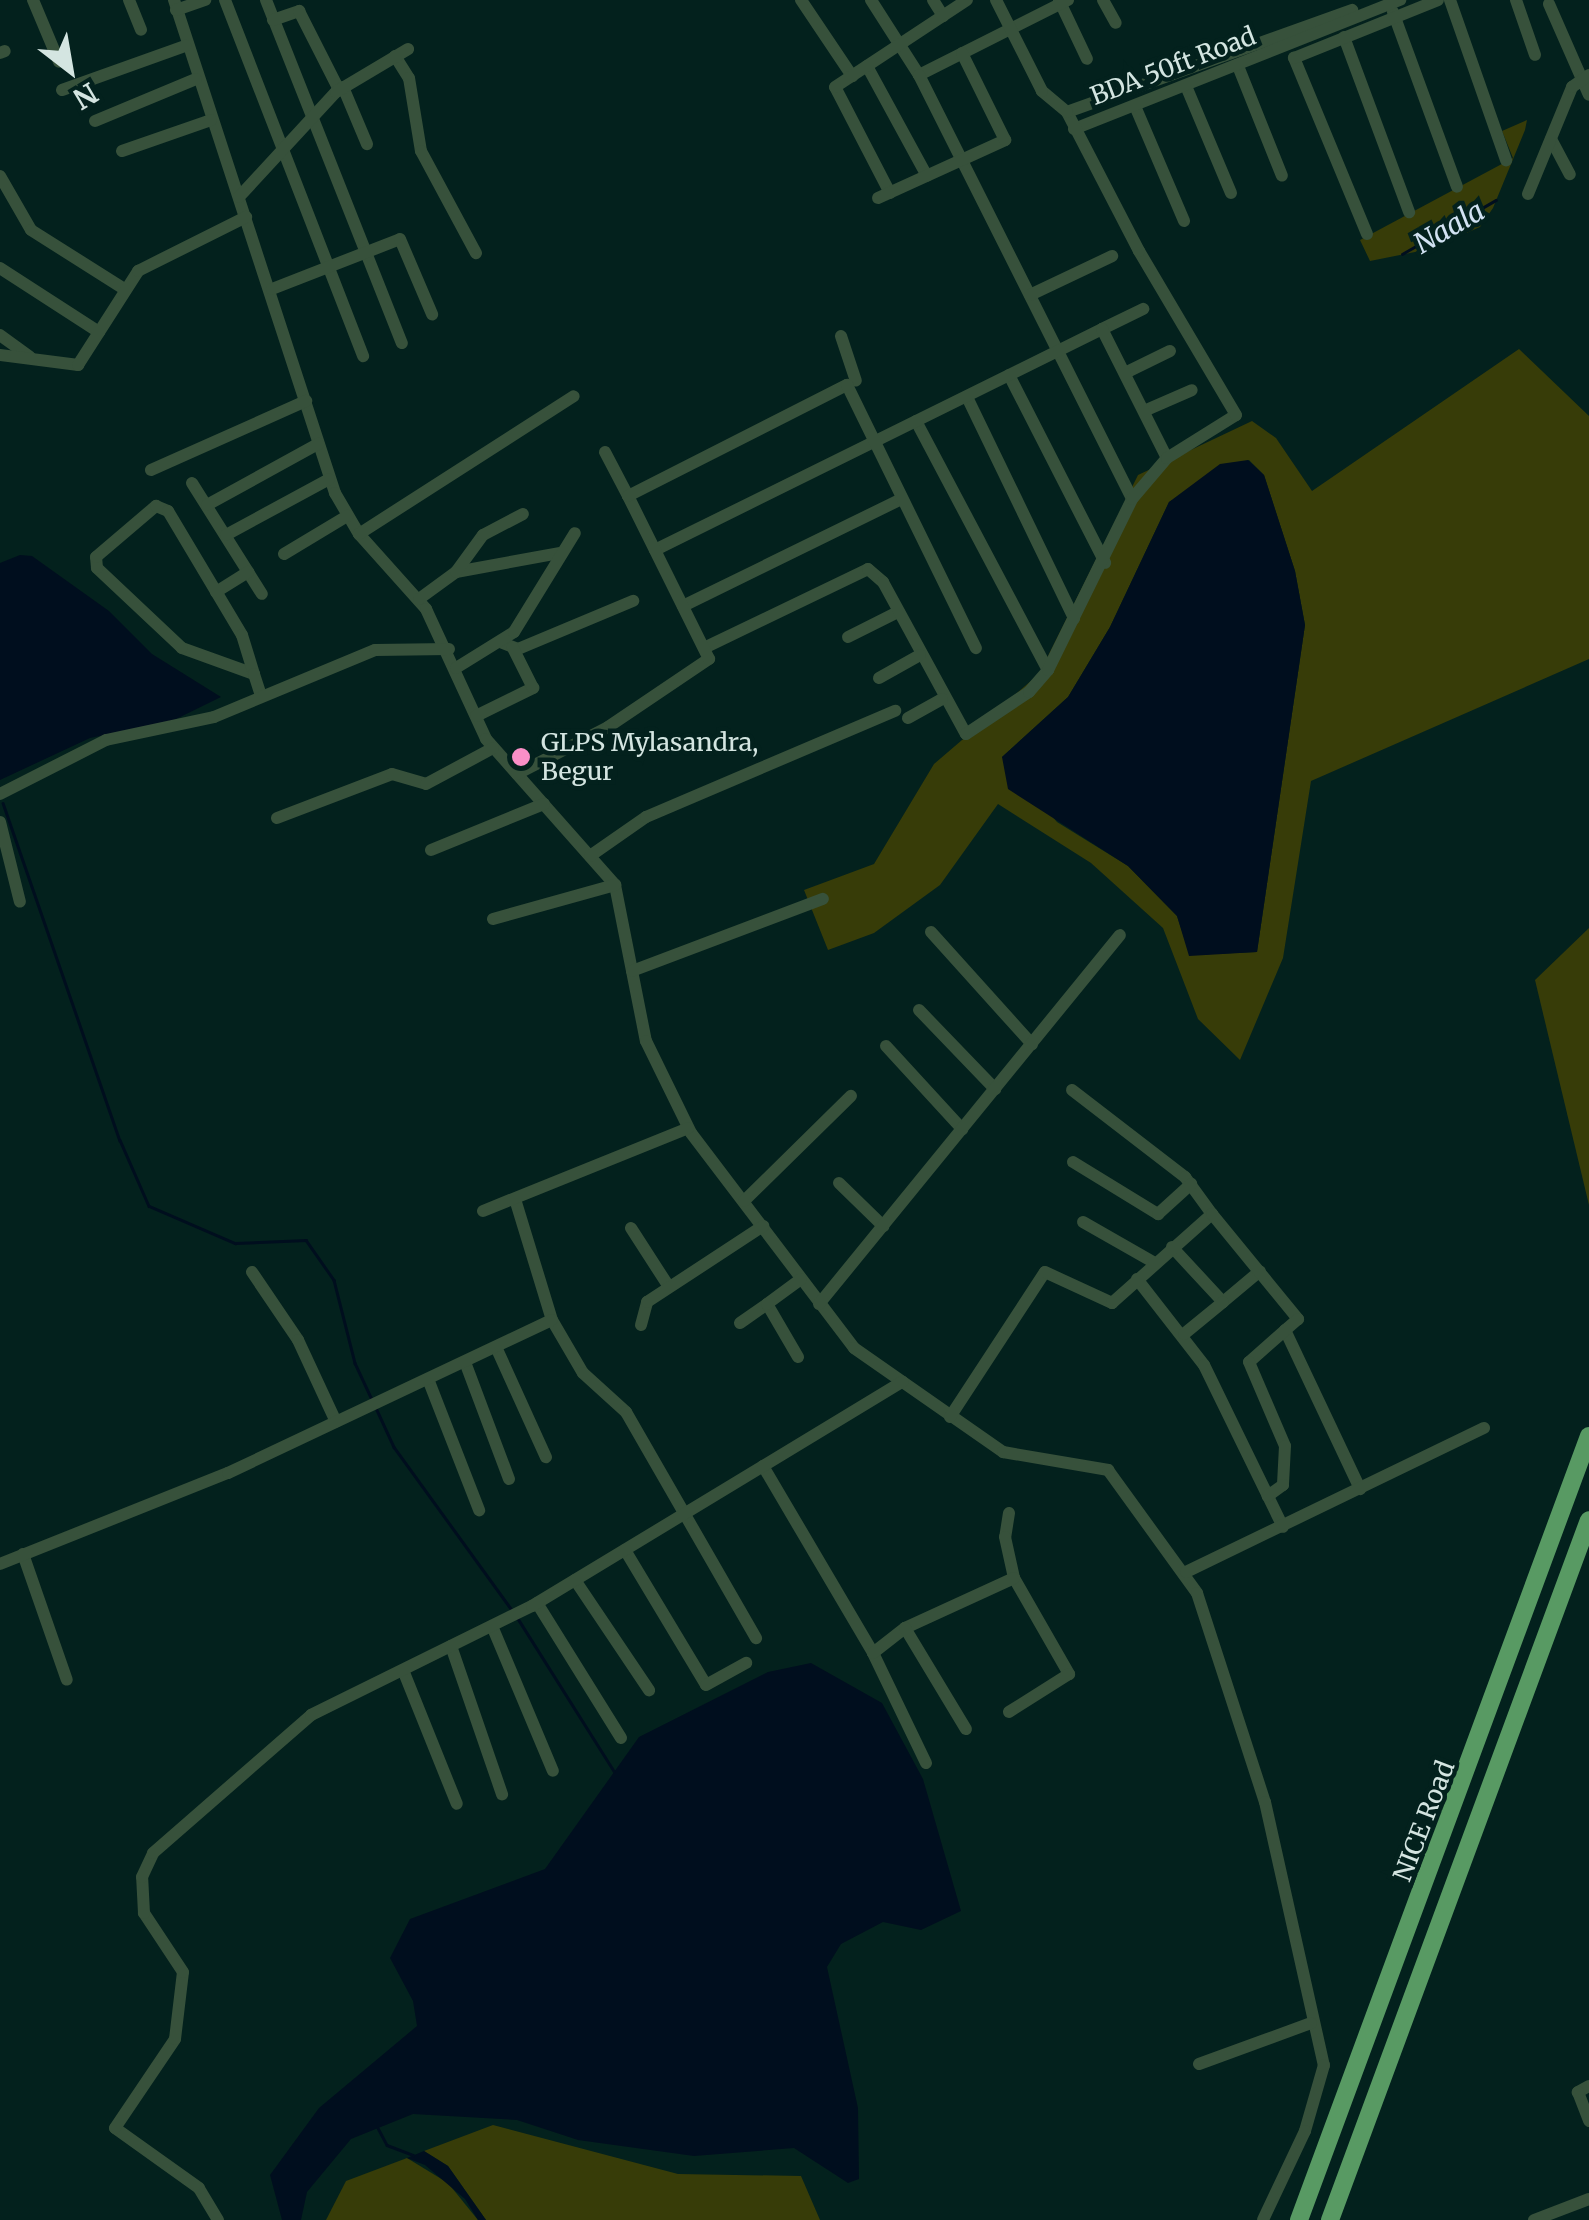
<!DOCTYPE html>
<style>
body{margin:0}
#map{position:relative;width:1589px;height:2220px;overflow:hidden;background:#03211d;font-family:Merriweather,serif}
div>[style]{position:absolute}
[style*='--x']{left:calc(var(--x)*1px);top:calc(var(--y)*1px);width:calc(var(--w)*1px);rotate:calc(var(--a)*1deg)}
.green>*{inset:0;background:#373c08}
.water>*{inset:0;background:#000e1e}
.stream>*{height:2.5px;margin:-1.25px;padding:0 1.25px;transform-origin:1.25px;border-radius:1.25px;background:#000e1e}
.minor>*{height:12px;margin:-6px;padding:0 6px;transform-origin:6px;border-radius:6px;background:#37513b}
.highway>*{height:18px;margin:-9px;padding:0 9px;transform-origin:9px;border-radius:9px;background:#589a63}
.dots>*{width:28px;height:28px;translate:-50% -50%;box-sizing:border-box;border:5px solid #03211d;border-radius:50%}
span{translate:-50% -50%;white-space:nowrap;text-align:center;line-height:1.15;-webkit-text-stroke:9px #03211d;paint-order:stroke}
.street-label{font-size:25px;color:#d4e5e1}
.poi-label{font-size:25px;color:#d4e5e1}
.left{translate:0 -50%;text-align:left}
.water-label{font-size:28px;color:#d2e2f2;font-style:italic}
.north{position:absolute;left:20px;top:20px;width:100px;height:100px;-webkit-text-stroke:8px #03211d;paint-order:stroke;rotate:149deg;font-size:28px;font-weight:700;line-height:40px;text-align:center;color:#d4e5e1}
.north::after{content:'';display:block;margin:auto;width:35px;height:45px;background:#d4e5e1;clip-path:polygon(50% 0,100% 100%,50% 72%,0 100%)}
</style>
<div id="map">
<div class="green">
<i style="clip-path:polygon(1527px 120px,1525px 130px,1493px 208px,1480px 227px,1430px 249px,1370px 261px,1360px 240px,1513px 158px,1502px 131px)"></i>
<i style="clip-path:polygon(evenodd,1519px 349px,1589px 416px,1589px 659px,1311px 781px,1283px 958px,1240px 1060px,1198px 1019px,1163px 928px,1091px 863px,998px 804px,940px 885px,874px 933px,828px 950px,804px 890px,874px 864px,934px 764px,1039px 674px,1138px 475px,1252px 421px,1276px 438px,1312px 491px,1519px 349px,1249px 460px,1264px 475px,1295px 571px,1305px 625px,1257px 952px,1190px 955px,1177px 916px,1128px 866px,1057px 822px,1002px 757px,1068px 697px,1110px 627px,1169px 502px,1249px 460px)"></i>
<i style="clip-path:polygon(1589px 928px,1589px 1205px,1535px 980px)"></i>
<i style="clip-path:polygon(493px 2125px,678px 2174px,801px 2176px,820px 2220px,486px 2220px,448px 2166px,424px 2151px)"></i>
<i style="clip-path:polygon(407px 2158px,448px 2183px,478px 2220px,326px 2220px,346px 2181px)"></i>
</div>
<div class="water">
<i style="clip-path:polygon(1248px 460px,1264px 475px,1295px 571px,1305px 625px,1257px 952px,1189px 956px,1177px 916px,1128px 866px,1008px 789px,1002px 757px,1068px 697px,1110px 627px,1169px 502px,1220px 464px)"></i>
<i style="clip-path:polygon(20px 555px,32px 556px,109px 611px,152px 654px,221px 697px,172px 721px,90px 738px,0 780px,0 563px)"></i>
<i style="clip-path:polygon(811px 1663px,882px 1703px,923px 1779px,961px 1911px,921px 1930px,883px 1922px,841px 1944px,827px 1967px,858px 2108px,859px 2179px,848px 2183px,794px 2148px,694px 2156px,578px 2140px,517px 2120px,413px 2114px,351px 2139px,307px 2192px,301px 2220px,282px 2220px,270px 2175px,319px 2108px,417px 2026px,413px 2001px,390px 1958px,410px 1919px,545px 1869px,639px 1737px,768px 1672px)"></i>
<i style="clip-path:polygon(424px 2151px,448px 2166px,486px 2220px,478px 2220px,465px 2199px,425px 2165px,407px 2158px)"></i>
</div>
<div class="stream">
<i style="--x:1402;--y:254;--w:108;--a:-29.9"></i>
<i style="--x:3;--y:803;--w:357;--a:70.9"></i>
<i style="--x:120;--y:1140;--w:72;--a:66.3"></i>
<i style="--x:149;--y:1206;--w:94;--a:23.3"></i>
<i style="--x:235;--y:1243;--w:71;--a:-2.4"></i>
<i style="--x:306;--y:1240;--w:49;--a:55"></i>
<i style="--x:334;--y:1280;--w:86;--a:75.8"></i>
<i style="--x:355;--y:1363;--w:40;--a:65"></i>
<i style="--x:377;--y:1410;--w:41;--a:65.3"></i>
<i style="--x:394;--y:1447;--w:201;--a:54.1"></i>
<i style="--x:517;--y:1617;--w:182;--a:57.8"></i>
<i style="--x:378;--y:2128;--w:19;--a:62"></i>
<i style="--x:387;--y:2145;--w:28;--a:21"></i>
</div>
<div class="minor">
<i style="--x:33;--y:0;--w:67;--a:67.2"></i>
<i style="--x:129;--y:0;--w:32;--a:68"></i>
<i style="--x:174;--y:0;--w:519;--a:71.91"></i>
<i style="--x:335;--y:493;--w:48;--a:59.7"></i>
<i style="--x:359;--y:534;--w:101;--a:48.2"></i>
<i style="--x:426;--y:609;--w:143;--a:65.2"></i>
<i style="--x:486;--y:739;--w:195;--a:48.5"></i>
<i style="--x:615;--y:885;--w:159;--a:78.8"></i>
<i style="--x:646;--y:1041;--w:102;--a:63.9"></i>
<i style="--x:691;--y:1133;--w:270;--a:52.8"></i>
<i style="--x:854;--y:1348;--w:182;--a:34.9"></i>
<i style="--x:1003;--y:1452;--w:107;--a:9.7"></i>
<i style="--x:1108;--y:1470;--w:152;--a:54.1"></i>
<i style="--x:1197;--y:1593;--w:220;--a:72"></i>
<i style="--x:1265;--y:1802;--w:270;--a:77.4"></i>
<i style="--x:1324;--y:2065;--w:69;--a:106.1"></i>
<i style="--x:1305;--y:2131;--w:98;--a:115.3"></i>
<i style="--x:225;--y:0;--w:382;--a:68.8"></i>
<i style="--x:266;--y:0;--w:369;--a:68.4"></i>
<i style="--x:801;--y:0;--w:92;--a:56.1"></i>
<i style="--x:871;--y:0;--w:89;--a:57.4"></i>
<i style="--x:933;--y:0;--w:19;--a:58"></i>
<i style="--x:1059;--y:0;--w:65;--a:64.6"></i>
<i style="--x:1068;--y:0;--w:167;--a:153.3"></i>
<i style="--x:919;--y:75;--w:474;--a:63.3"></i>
<i style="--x:1103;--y:0;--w:26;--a:61"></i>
<i style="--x:1450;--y:0;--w:170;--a:70.7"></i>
<i style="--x:1516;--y:0;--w:58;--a:70.9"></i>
<i style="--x:1549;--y:4;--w:99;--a:66.3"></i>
<i style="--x:176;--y:10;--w:31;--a:-19"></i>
<i style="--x:1393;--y:12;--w:186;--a:69.9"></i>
<i style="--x:273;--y:20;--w:28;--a:-19"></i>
<i style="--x:299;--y:11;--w:89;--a:63.1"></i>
<i style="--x:1344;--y:37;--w:187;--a:69.6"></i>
<i style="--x:0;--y:53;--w:5;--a:-22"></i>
<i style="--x:395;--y:56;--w:26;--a:58"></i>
<i style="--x:409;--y:78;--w:74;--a:80.7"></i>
<i style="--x:421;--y:151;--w:116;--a:61.7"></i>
<i style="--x:867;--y:66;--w:125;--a:61.4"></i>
<i style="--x:1238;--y:66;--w:118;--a:68.2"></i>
<i style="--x:1186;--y:86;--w:116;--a:67.2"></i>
<i style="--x:343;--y:87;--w:62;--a:67.2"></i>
<i style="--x:62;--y:90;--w:131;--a:-19.7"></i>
<i style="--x:1135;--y:106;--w:125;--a:66.9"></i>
<i style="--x:1067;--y:112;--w:303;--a:-19.7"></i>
<i style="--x:95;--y:121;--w:109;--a:-22.6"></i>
<i style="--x:1074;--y:129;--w:351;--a:-21.6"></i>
<i style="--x:1551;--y:139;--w:40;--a:62"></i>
<i style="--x:122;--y:151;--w:94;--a:-19.2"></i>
<i style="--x:0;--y:176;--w:62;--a:60.1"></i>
<i style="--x:31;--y:230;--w:112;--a:32.3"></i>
<i style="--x:890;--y:193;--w:119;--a:-117.4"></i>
<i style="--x:835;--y:87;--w:158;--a:-33.4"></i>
<i style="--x:1528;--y:194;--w:116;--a:-67.6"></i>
<i style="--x:1572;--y:87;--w:21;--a:-35"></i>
<i style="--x:239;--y:197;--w:143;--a:-47.3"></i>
<i style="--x:336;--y:92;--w:84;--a:-30.8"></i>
<i style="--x:878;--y:198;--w:140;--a:-24.5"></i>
<i style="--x:1005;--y:140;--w:97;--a:-116.3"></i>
<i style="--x:1367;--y:234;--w:191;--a:-112.5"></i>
<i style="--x:1294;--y:58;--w:155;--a:-21.9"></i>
<i style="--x:0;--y:268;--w:118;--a:32.9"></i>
<i style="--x:272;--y:289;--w:137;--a:-21.3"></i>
<i style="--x:400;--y:239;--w:82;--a:66.9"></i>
<i style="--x:1030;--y:295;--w:91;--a:-25.4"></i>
<i style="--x:1102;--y:329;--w:46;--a:-26"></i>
<i style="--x:0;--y:335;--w:37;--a:36"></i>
<i style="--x:841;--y:336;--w:47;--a:71.6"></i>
<i style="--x:0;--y:355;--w:79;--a:7.3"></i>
<i style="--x:78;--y:365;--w:112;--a:-57.4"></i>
<i style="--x:138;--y:271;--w:121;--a:-26.6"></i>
<i style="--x:1125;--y:373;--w:50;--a:-26.1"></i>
<i style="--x:1009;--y:375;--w:211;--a:62.9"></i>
<i style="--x:967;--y:397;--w:246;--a:64.2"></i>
<i style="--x:1144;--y:411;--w:52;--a:-23.6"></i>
<i style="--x:916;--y:421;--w:282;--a:62.1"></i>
<i style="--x:605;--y:452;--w:50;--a:62.4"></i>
<i style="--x:151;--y:470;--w:170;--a:-24"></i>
<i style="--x:192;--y:483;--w:131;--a:57.8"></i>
<i style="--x:207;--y:505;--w:127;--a:-28.8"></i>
<i style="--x:359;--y:534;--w:255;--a:-32.7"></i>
<i style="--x:226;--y:535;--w:117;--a:-28.5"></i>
<i style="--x:655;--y:550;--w:499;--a:-26.3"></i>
<i style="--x:1102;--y:329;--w:144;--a:63.3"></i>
<i style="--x:284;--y:554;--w:74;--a:-31.1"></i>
<i style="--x:456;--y:572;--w:106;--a:-10.4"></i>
<i style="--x:216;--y:592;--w:38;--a:-32"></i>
<i style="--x:419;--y:599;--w:46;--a:-36.1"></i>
<i style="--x:456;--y:572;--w:46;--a:-53.9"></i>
<i style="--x:483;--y:535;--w:45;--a:-27.7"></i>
<i style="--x:683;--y:606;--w:243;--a:-26.1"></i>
<i style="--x:848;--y:637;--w:56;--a:-26.6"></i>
<i style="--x:500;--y:642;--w:19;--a:21"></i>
<i style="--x:518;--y:649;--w:125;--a:-22.7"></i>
<i style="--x:704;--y:648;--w:182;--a:-25.7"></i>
<i style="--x:868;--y:569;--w:20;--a:41"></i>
<i style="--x:883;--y:582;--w:173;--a:61.4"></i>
<i style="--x:966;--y:734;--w:76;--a:-33.7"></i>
<i style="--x:1029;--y:692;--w:29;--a:-49"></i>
<i style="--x:1048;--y:670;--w:191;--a:-63.8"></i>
<i style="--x:1132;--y:499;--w:54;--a:-49.5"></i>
<i style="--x:1167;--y:458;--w:81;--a:-31.9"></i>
<i style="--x:1236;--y:415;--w:191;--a:-120.6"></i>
<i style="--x:1139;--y:251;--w:157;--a:-117.4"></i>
<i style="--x:1067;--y:112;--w:33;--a:-140"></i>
<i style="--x:1042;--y:91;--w:102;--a:-116.8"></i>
<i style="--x:456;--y:668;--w:68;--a:-31.8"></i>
<i style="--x:514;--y:632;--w:116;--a:-58.4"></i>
<i style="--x:254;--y:674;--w:77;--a:-160.1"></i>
<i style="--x:182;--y:648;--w:117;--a:-136.7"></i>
<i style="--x:97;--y:568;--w:11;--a:-95"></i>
<i style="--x:96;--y:557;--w:79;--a:-40.4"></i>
<i style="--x:156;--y:506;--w:13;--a:23"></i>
<i style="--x:168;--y:511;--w:144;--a:59.2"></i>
<i style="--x:242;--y:635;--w:41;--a:72.9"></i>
<i style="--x:254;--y:674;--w:20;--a:72"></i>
<i style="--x:879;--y:678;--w:47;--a:-29.3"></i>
<i style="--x:476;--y:716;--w:64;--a:-26.2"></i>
<i style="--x:533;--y:688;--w:45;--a:-116.6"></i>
<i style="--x:908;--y:718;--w:39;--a:-29"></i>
<i style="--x:517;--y:774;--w:102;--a:-27.3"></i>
<i style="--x:608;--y:727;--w:122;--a:-34"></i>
<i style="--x:709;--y:659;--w:182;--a:-116.4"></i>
<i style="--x:628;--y:496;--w:246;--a:-26.9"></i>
<i style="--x:847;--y:385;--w:293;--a:63.9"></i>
<i style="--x:0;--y:794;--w:119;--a:-27"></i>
<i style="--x:106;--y:740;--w:110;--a:-12"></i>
<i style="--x:214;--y:717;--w:174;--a:-22.6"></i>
<i style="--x:375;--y:650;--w:74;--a:-0.8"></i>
<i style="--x:277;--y:818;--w:123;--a:-20.9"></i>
<i style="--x:392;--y:774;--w:35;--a:16"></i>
<i style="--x:426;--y:784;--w:76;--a:-28.2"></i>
<i style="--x:0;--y:822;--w:82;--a:76"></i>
<i style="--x:431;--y:850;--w:122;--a:-22.2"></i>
<i style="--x:590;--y:856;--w:68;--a:-34.9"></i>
<i style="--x:646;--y:817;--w:271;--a:-23.1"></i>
<i style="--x:493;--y:919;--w:127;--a:-15.6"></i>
<i style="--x:931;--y:932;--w:151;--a:48"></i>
<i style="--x:632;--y:971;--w:204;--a:-20.7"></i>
<i style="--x:919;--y:1010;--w:110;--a:46.1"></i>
<i style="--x:886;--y:1046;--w:113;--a:47.5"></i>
<i style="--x:1072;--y:1090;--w:143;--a:37.6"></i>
<i style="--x:1185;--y:1177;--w:46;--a:53.9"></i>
<i style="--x:1073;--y:1162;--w:100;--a:31.5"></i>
<i style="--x:1158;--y:1214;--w:45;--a:-42.3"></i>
<i style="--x:839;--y:1183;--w:62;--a:44.3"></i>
<i style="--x:515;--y:1199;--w:127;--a:73"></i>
<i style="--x:552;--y:1320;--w:61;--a:59.7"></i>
<i style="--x:583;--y:1373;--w:58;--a:42.2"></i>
<i style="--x:626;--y:1412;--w:261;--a:60.1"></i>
<i style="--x:744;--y:1201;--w:150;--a:-44.5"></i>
<i style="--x:483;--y:1211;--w:221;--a:-22"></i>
<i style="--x:1083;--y:1222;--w:83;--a:29.7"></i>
<i style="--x:631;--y:1228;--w:70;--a:57.2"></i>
<i style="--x:1172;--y:1247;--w:75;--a:47.2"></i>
<i style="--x:1223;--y:1302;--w:48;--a:-40"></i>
<i style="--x:252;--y:1272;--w:82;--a:55.9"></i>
<i style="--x:298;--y:1340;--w:90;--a:65.1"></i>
<i style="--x:1137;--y:1279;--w:109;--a:52.1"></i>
<i style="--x:1204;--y:1365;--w:180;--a:64"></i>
<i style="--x:819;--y:1304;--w:476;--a:-50.8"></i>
<i style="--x:740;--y:1323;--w:33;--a:-35"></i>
<i style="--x:641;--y:1325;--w:24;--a:-75"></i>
<i style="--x:647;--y:1302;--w:139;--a:-33.2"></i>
<i style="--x:1285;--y:1330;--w:176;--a:64.7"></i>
<i style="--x:1184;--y:1334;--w:50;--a:-39.4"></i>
<i style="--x:496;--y:1347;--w:121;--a:65.6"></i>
<i style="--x:798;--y:1357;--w:61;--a:-120.3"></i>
<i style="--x:767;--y:1304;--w:42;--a:-36.3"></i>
<i style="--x:465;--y:1362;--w:125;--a:69.4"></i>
<i style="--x:428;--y:1379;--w:141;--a:68.7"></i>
<i style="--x:950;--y:1417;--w:173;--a:-56.8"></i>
<i style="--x:1045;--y:1272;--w:74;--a:24.8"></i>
<i style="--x:1112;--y:1303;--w:134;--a:-41.7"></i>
<i style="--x:1212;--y:1214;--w:136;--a:50.7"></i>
<i style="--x:1298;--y:1319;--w:65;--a:138.7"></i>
<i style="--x:1249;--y:1362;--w:91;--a:66.8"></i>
<i style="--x:1285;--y:1446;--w:39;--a:93"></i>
<i style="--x:1283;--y:1485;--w:19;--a:144"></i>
<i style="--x:763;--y:1466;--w:217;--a:59.5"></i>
<i style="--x:1009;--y:1513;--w:24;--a:99"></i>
<i style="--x:1005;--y:1537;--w:42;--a:77.6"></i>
<i style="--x:1014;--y:1578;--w:111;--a:60.2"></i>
<i style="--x:1069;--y:1674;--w:71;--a:147.7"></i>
<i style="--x:625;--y:1550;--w:157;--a:59"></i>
<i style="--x:706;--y:1685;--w:46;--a:-28.8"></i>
<i style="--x:23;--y:1554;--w:133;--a:70.8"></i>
<i style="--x:0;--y:1564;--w:245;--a:-21.8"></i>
<i style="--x:228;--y:1473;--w:358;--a:-25.3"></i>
<i style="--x:1186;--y:1572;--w:331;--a:-25.8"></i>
<i style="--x:575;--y:1580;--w:133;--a:56.1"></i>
<i style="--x:537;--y:1603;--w:159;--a:58.1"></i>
<i style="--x:492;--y:1626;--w:157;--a:67.2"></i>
<i style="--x:905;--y:1628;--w:120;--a:-24.6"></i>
<i style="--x:451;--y:1646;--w:157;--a:71"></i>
<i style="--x:403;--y:1670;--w:144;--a:68.1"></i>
<i style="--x:926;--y:1763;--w:122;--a:-115.7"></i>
<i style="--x:873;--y:1653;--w:41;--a:-38"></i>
<i style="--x:905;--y:1628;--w:118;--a:58.9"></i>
<i style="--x:1199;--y:2064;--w:119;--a:-20.1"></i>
<i style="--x:1589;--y:2086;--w:13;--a:151"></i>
<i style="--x:1578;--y:2092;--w:31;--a:69"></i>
<i style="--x:218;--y:2220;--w:37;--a:-121"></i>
<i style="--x:199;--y:2188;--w:103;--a:-144.5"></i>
<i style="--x:115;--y:2128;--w:107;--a:-56"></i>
<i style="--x:175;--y:2039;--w:67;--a:-83.2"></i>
<i style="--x:183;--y:1972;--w:71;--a:-123.5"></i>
<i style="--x:144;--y:1913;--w:36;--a:-93"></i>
<i style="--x:142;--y:1877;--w:26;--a:-65"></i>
<i style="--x:153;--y:1853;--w:210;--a:-41.1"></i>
<i style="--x:311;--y:1715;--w:246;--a:-26.3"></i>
<i style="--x:532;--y:1606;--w:433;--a:-31.2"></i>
<i style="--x:1534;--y:2220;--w:59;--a:-20.9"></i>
</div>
<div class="highway">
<i style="--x:1299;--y:2220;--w:836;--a:-69.7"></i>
<i style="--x:1330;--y:2220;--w:746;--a:-69.7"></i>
</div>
<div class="dots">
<i style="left:521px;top:757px;background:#fa8fc7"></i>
</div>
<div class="street-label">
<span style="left:1173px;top:66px;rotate:-21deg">BDA 50ft Road</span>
<span style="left:1424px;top:1821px;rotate:-69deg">NICE Road</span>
</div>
<div class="poi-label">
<span class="left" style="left:541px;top:757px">GLPS Mylasandra,<br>Begur</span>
</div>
<div class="water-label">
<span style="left:1449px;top:227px;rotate:-30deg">Naala</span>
</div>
<div class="north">N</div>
</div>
